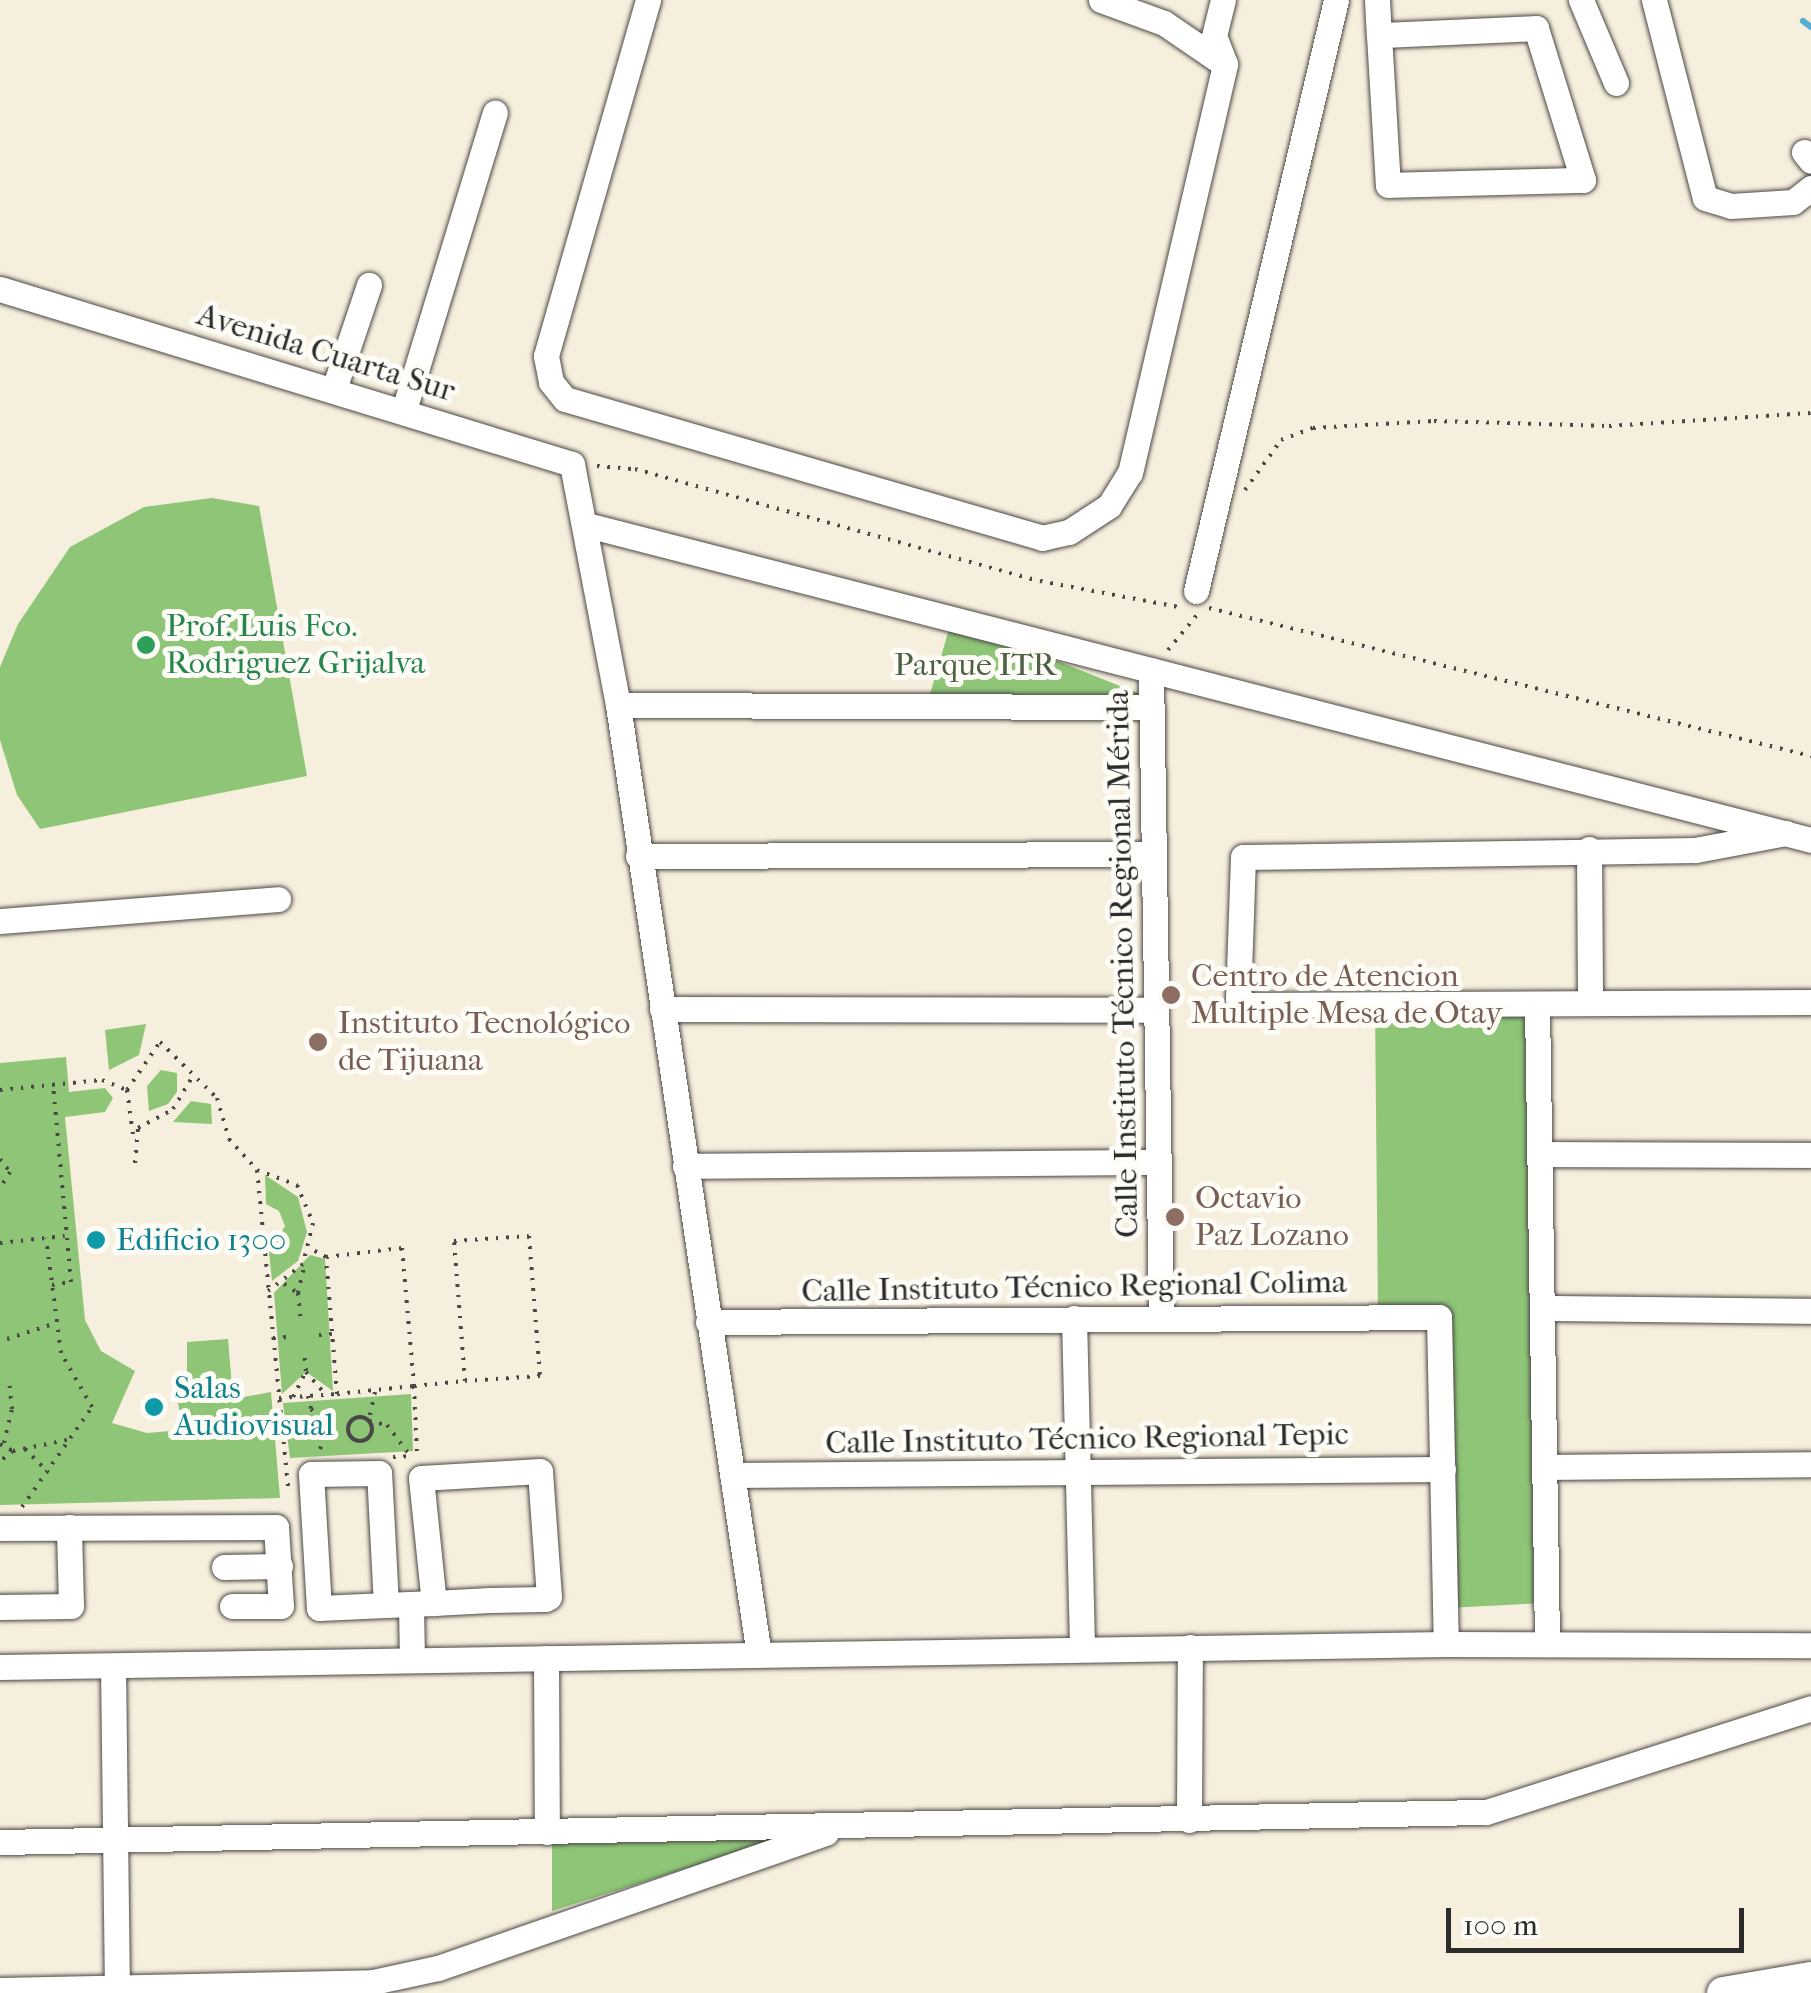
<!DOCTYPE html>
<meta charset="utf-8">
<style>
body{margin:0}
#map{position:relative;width:1811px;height:1993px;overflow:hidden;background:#f7efdd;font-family:"IM FELL French Canon",serif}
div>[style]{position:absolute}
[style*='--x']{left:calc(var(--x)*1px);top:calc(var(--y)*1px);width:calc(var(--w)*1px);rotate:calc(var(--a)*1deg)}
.green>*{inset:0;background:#8ec577}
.stream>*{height:6px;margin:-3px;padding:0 3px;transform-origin:3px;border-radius:3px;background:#54afd2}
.path>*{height:4px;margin-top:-2px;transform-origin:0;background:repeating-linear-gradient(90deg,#4a4846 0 2.5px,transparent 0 10.5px)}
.path>.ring{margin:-2px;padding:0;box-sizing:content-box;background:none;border:4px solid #4a4846;border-radius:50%}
.roads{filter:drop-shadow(0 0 2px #4a4846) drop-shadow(0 0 2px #4a4846)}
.minor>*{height:25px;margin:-12.5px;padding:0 12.5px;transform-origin:12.5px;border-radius:12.5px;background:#fff}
.major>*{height:32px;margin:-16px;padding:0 16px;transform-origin:16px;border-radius:16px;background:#fff}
.dots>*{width:28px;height:28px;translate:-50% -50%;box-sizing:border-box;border:5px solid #fdfcf7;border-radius:50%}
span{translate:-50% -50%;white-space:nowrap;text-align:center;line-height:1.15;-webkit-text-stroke:10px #fdfcf7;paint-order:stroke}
.street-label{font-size:32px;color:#2b2b2b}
.leisure-label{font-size:32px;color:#27864d}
.left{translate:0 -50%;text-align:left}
.park-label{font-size:32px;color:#4e6146}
.education-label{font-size:32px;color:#785e54}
.culture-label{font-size:32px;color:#0d838f}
.scale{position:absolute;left:1446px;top:1908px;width:298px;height:45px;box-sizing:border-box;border:5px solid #2b2b2b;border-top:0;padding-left:12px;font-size:30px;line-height:35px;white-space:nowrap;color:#2b2b2b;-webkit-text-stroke:8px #fdfcf7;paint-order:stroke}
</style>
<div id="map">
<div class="green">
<i style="clip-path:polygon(212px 498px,259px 506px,307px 776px,40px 829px,17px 795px,0 740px,0 667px,18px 624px,70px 547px,144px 507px)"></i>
<i style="clip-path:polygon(952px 619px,1150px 698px,928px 701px)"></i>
<i style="clip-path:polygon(1536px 1007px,1543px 1603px,1447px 1608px,1445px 1315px,1378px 1315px,1375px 1008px)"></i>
<i style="clip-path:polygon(146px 1024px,139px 1055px,109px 1070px,105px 1030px)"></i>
<i style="clip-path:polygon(66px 1057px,69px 1092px,105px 1088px,113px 1098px,105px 1112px,65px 1117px,85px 1320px,101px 1351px,135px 1371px,112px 1423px,147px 1433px,183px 1430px,173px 1376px,187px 1375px,187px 1342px,228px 1339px,233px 1399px,271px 1392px,280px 1498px,0 1505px,0 1063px)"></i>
<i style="clip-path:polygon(161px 1070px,177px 1073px,177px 1092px,168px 1104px,149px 1111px,147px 1086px)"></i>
<i style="clip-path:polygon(191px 1101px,211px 1104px,212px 1124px,173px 1122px)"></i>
<i style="clip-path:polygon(265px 1175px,298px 1197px,307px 1232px,298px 1261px,272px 1281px,269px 1252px,285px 1226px,279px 1211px,266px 1204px)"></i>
<i style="clip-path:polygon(310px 1255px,325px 1259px,333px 1391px,306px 1372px,282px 1394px,274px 1293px)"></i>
<i style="clip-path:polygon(411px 1394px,413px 1451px,290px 1458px,283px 1403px)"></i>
<i style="clip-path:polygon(804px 1831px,552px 1911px,552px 1838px)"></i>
</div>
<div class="stream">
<i style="--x:1803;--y:21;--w:10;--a:37"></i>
</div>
<div class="path">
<i style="--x:597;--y:466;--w:38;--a:5"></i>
<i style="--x:635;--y:469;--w:420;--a:15.5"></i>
<i style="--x:1040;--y:581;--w:141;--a:10.6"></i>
<i style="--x:1245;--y:490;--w:62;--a:-54.2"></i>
<i style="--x:1281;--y:440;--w:34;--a:-21"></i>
<i style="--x:1313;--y:428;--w:121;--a:-3.3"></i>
<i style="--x:1434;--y:421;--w:175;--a:1.6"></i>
<i style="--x:1609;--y:426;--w:202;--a:-3.7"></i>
<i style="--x:1209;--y:608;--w:620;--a:13.81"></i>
<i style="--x:1168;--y:650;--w:45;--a:-50.4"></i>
<i style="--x:0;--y:1090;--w:102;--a:-5.6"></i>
<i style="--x:102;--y:1080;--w:27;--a:22"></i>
<i style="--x:127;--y:1090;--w:58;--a:-55.5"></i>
<i style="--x:160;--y:1042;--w:80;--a:44.5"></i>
<i style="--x:217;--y:1098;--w:43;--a:73.7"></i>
<i style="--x:229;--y:1139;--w:42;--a:47.9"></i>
<i style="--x:257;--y:1170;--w:320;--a:84.4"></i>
<i style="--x:127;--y:1090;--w:45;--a:82.4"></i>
<i style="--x:0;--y:1159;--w:16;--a:52"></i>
<i style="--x:10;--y:1172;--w:19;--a:122"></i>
<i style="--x:135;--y:1163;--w:35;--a:-85"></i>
<i style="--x:138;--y:1128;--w:40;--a:-28"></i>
<i style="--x:173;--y:1109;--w:39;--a:-59"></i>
<i style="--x:257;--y:1170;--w:43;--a:20.6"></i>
<i style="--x:297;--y:1185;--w:41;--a:67.2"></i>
<i style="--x:313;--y:1223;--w:42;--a:103.7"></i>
<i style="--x:303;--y:1264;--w:44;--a:142.4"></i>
<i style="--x:0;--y:1243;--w:65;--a:-6.1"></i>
<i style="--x:326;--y:1257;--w:77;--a:-6.8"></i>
<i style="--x:402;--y:1248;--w:139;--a:85"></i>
<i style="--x:414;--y:1386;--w:51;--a:-5.6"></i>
<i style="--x:465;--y:1381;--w:140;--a:-94.5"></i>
<i style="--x:454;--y:1241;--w:75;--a:-3.8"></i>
<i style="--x:529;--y:1236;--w:140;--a:85.5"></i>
<i style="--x:540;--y:1376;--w:75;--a:176.2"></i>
<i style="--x:284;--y:1284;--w:17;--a:33"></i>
<i style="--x:298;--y:1293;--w:28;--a:84"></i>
<i style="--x:52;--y:1285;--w:19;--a:-9"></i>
<i style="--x:71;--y:1282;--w:198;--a:-95.2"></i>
<i style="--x:298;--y:1293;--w:31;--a:-77"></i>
<i style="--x:319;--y:1335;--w:13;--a:-4"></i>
<i style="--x:273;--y:1338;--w:15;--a:-4"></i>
<i style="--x:7;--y:1339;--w:52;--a:-18.1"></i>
<i style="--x:306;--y:1372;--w:30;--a:49"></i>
<i style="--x:375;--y:1392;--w:30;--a:102"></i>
<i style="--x:369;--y:1421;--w:18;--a:13"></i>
<i style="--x:387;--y:1425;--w:36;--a:53"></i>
<i style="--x:337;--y:1394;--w:77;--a:-5.9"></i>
<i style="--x:414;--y:1386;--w:69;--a:87.5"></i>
<i style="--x:308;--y:1396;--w:13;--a:77"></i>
<i style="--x:311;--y:1409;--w:28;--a:44"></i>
<i style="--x:331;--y:1428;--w:30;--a:118"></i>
<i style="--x:293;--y:1397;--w:29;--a:-63"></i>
<i style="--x:306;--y:1371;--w:19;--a:-96"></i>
<i style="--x:279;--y:1398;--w:58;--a:-3.9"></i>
<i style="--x:337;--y:1394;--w:137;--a:-94.6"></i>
<i style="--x:326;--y:1257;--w:19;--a:-152"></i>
<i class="ring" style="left:348px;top:1417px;width:20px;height:20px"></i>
<i style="--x:4;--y:1443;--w:35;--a:-77"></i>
<i style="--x:12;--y:1409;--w:28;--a:-96"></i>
<i style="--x:0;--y:1444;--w:15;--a:28"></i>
<i style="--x:13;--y:1451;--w:16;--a:142"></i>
<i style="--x:25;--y:1449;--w:33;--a:45"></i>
<i style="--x:13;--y:1451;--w:55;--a:-11.5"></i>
<i style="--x:393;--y:1457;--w:21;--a:-3"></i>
<i style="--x:22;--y:1507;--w:122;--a:-55"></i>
<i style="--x:92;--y:1407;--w:62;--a:-119.9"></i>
<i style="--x:61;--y:1353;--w:116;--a:-97.4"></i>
</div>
<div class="roads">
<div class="minor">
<i style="--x:648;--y:0;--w:370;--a:106"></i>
<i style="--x:546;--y:356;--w:26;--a:79"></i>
<i style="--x:551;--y:382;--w:22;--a:51"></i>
<i style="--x:565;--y:399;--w:497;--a:16.2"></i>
<i style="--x:1042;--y:538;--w:28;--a:-13"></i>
<i style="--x:1069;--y:532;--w:48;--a:-33"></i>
<i style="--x:1109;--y:506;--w:39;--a:-58"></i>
<i style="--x:1130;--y:473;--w:420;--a:-76.9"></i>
<i style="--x:1225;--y:64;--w:30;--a:-111"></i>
<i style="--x:1214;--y:36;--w:37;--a:-76"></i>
<i style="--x:1101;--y:0;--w:67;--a:20.1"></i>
<i style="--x:1164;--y:23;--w:73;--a:34.3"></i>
<i style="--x:1377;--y:0;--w:35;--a:87"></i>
<i style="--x:1379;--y:35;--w:150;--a:86.6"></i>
<i style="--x:1388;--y:185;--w:195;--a:-1.5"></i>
<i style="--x:1583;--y:180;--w:159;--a:-107.2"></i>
<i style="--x:1536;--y:28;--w:157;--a:177.4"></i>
<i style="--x:1581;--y:0;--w:90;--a:67.1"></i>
<i style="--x:1654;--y:0;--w:204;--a:75.6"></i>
<i style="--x:1705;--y:198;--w:27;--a:17"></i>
<i style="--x:1731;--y:206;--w:62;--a:-3.7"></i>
<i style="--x:1793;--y:202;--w:23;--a:-38"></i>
<i style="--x:1804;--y:152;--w:11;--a:52"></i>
<i style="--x:0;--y:289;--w:598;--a:17.01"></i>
<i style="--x:572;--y:464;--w:245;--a:79.2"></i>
<i style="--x:618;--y:705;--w:960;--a:81.56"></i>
<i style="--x:334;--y:389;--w:110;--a:-71.4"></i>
<i style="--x:404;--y:410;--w:311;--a:-73"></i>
<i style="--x:587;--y:525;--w:1264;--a:14.43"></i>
<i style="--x:1196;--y:591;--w:607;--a:-76.67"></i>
<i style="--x:1151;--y:670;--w:647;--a:89.11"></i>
<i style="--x:618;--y:705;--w:532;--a:0.22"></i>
<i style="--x:1786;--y:833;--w:93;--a:169.4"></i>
<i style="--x:1695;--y:850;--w:452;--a:179.1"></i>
<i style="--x:1243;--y:857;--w:141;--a:92"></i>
<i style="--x:1238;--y:998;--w:12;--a:35"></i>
<i style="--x:1248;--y:1005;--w:563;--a:-0.31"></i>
<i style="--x:1589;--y:849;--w:154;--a:89.6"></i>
<i style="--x:638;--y:856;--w:515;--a:-0.22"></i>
<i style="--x:0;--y:921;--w:279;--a:-4.5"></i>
<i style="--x:1537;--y:1005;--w:639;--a:89.1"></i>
<i style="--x:662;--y:1009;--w:494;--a:0.1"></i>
<i style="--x:1541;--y:1154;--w:270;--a:0.2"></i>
<i style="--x:685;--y:1166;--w:473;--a:-0.5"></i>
<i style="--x:1543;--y:1308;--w:268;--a:0.6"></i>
<i style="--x:1074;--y:1318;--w:331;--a:88.6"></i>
<i style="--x:708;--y:1322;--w:731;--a:-0.39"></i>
<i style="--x:1439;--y:1317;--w:327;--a:88.8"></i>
<i style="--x:1544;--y:1467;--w:267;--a:-0.6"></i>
<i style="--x:732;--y:1475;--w:711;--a:-0.48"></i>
<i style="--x:0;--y:1528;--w:276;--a:-0.2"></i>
<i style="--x:276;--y:1527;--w:79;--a:86.4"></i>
<i style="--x:281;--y:1606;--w:49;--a:180"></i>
<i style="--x:224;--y:1567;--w:56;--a:-1"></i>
<i style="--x:411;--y:1604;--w:56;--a:89"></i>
<i style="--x:386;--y:1605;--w:132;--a:-93"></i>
<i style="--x:379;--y:1473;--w:68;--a:179.2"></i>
<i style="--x:311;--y:1474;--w:134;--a:86.6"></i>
<i style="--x:319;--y:1608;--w:67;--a:-2.6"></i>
<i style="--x:386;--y:1605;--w:48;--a:-2.4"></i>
<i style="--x:434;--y:1603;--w:56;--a:-3.1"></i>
<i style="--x:490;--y:1600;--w:55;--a:-1"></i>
<i style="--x:545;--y:1599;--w:4;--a:-27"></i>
<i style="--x:549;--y:1597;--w:126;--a:-94.1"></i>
<i style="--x:540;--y:1471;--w:119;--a:176.6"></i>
<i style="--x:421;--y:1478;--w:126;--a:84.1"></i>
<i style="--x:0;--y:1607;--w:71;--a:-0.8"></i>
<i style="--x:71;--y:1606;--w:79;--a:-91.5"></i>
<i style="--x:546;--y:1658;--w:174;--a:89.7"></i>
<i style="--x:113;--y:1666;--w:322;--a:89.3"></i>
<i style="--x:0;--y:1667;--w:1446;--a:-0.91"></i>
<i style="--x:1446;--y:1644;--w:365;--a:0.2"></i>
<i style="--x:1189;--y:1820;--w:173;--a:-89.7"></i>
<i style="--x:0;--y:1842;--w:1486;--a:-1.16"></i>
<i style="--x:1486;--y:1812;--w:341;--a:-17.7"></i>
<i style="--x:0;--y:1990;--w:373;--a:-1.2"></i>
<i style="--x:373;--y:1982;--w:66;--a:-12.2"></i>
<i style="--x:438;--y:1968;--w:411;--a:-19.2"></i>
</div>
<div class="major">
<i style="--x:1723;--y:1993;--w:89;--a:-9.7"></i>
</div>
</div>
<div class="dots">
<i style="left:146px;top:645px;background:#2e9e5b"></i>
<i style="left:1171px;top:995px;background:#8d6e63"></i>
<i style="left:318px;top:1042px;background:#8d6e63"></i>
<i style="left:1175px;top:1217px;background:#8d6e63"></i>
<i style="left:96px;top:1240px;background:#0f9aa8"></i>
<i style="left:154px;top:1407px;background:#0f9aa8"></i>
</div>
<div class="street-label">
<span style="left:326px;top:353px;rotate:17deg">Avenida Cuarta Sur</span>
<span style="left:1123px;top:964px;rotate:-91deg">Calle Instituto Técnico Regional Mérida</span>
<span style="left:1074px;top:1287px;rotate:-1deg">Calle Instituto Técnico Regional Colima</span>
<span style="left:1087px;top:1439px;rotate:-1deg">Calle Instituto Técnico Regional Tepic</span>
</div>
<div class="leisure-label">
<span class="left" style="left:166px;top:645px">Prof. Luis Fco.<br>Rodriguez Grijalva</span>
</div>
<div class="park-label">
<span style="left:975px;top:665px">Parque ITR</span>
</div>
<div class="education-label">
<span class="left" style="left:1191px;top:995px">Centro de Atencion<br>Multiple Mesa de Otay</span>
<span class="left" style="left:338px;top:1042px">Instituto Tecnológico<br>de Tijuana</span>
<span class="left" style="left:1195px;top:1217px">Octavio<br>Paz Lozano</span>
</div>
<div class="culture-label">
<span class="left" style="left:116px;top:1240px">Edificio 1300</span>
<span class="left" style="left:174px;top:1407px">Salas<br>Audiovisual</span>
</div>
<div class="scale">100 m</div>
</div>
